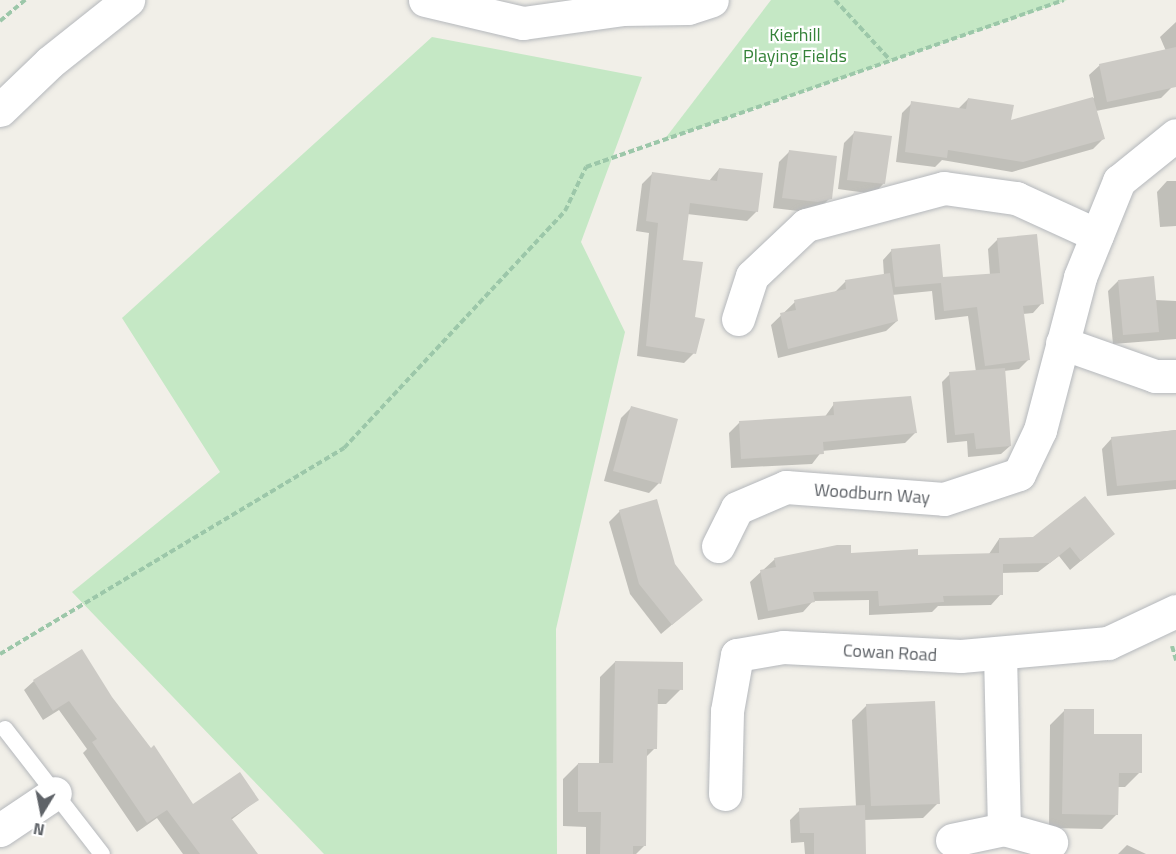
<!DOCTYPE html>
<style>
body{margin:0}
#map{position:relative;width:1176px;height:854px;overflow:hidden;background:#f1efe8;font-family:"Titillium Web",sans-serif}
div>[style]{position:absolute}
[style*='--x']{left:calc(var(--x)*1px);top:calc(var(--y)*1px);width:calc(var(--w)*1px);rotate:calc(var(--a)*1deg)}
.green>*{inset:0;background:#c5e8c5}
.shadow>*{inset:0;background:#0003}
.building>*{inset:0;background:#cccac5}
.path>*{height:4px;margin-top:-2px;transform-origin:0;background:repeating-linear-gradient(90deg,#9cc7a9 0 6px,transparent 0 9px)}
.roads{filter:drop-shadow(0 0 2px #b5b8bc) drop-shadow(0 0 2px #b5b8bc)}
.service>*{height:16px;margin:-8px;padding:0 8px;transform-origin:8px;border-radius:8px;background:#fff}
.minor>*{height:33px;margin:-16.5px;padding:0 16.5px;transform-origin:16.5px;border-radius:16.5px;background:#fff}
.tertiary>*{height:33px;margin:-16.5px;padding:0 16.5px;transform-origin:16.5px;border-radius:16.5px;background:#fff}
span{translate:-50% -50%;white-space:nowrap;text-align:center;line-height:1.15;-webkit-text-stroke:4.5px #fff;paint-order:stroke}
.park-label{font-size:18px;color:#348238}
.street-label{font-size:18px;color:#5f6368}
.north{position:absolute;left:12px;top:782px;width:60px;height:60px;-webkit-text-stroke:4px #fff;paint-order:stroke;rotate:190deg;font-size:16px;font-weight:700;line-height:24px;text-align:center;color:#5f6368}
.north::after{content:'';display:block;margin:auto;width:21px;height:27px;background:#5f6368;clip-path:polygon(50% 0,100% 100%,50% 72%,0 100%)}
</style>
<div id="map">
<div class="green">
<i style="clip-path:polygon(771px 0,1067px 0,664px 140px)"></i>
<i style="clip-path:polygon(432px 37px,642px 77px,581px 242px,625px 332px,556px 629px,557px 854px,324px 854px,72px 592px,220px 472px,122px 318px)"></i>
</div>
<div class="shadow">
<i style="clip-path:polygon(1176px 22px,1176px 74px,1171px 88px,1161px 98px,1096px 111px,1103px 139px,1093px 149px,1012px 172px,942px 160px,935px 167px,896px 162px,902px 113px,912px 103px,958px 109px,968px 99px,1009px 122px,1094px 98px,1089px 75px,1100px 65px,1166px 51px,1160px 37px)"></i>
<i style="clip-path:polygon(854px 133px,884px 183px,874px 194px,838px 189px,844px 143px)"></i>
<i style="clip-path:polygon(789px 152px,830px 198px,820px 208px,807px 212px,773px 208px,779px 162px)"></i>
<i style="clip-path:polygon(719px 169px,757px 211px,747px 221px,687px 214px,681px 261px,694px 318px,694px 353px,684px 363px,637px 356px,649px 233px,636px 231px,642px 184px,653px 173px,709px 181px)"></i>
<i style="clip-path:polygon(1167px 181px,1176px 181px,1176px 226px,1160px 227px,1157px 192px)"></i>
<i style="clip-path:polygon(998px 239px,1042px 303px,1033px 313px,1023px 314px,1028px 360px,1019px 369px,1004px 371px,1010px 446px,1001px 454px,968px 457px,967px 441px,947px 443px,942px 382px,950px 374px,976px 372px,968px 316px,935px 320px,932px 291px,892px 295px,897px 321px,886px 331px,778px 358px,771px 325px,795px 302px,835px 292px,845px 282px,884px 276px,883px 260px,892px 250px,941px 279px,990px 275px,988px 249px)"></i>
<i style="clip-path:polygon(1118px 281px,1155px 300px,1176px 301px,1176px 339px,1113px 344px,1108px 291px)"></i>
<i style="clip-path:polygon(834px 404px,915px 433px,905px 443px,822px 451px,812px 464px,731px 468px,729px 433px,739px 423px,824px 418px)"></i>
<i style="clip-path:polygon(631px 408px,659px 483px,649px 493px,604px 481px,621px 418px)"></i>
<i style="clip-path:polygon(1176px 430px,1176px 489px,1107px 496px,1102px 449px,1112px 438px)"></i>
<i style="clip-path:polygon(620px 511px,674px 565px,701px 600px,661px 634px,630px 594px,609px 522px)"></i>
<i style="clip-path:polygon(1113px 534px,1070px 570px,1059px 556px,1038px 572px,1001px 573px,1001px 594px,991px 605px,938px 606px,932px 612px,869px 615px,869px 600px,813px 601px,803px 612px,758px 620px,750px 582px,775px 559px,989px 554px,999px 539px)"></i>
<i style="clip-path:polygon(615px 662px,681px 689px,666px 704px,656px 704px,655px 748px,645px 758px,645px 845px,636px 854px,586px 854px,586px 827px,563px 826px,563px 779px,578px 764px,599px 764px,600px 677px)"></i>
<i style="clip-path:polygon(34px 681px,111px 698px,193px 806px,257px 800px,231px 820px,254px 854px,183px 854px,157px 818px,137px 832px,83px 753px,87px 749px,59px 710px,43px 720px,24px 690px)"></i>
<i style="clip-path:polygon(867px 705px,938px 803px,923px 818px,864px 820px,865px 854px,805px 854px,804px 842px,791px 843px,790px 820px,800px 810px,856px 807px,852px 720px)"></i>
<i style="clip-path:polygon(1065px 710px,1140px 772px,1125px 787px,1117px 787px,1117px 814px,1102px 829px,1049px 828px,1050px 725px)"></i>
<i style="clip-path:polygon(1127px 845px,1146px 854px,1118px 854px)"></i>
</div>
<div class="building">
<i style="clip-path:polygon(1176px 47px,1176px 87px,1107px 102px,1099px 64px)"></i>
<i style="clip-path:polygon(1093px 97px,1105px 139px,1023px 162px,948px 150px,947px 158px,905px 152px,911px 101px,966px 109px,968px 98px,1014px 105px,1011px 120px)"></i>
<i style="clip-path:polygon(854px 131px,892px 136px,885px 184px,847px 180px)"></i>
<i style="clip-path:polygon(789px 150px,837px 156px,832px 199px,818px 202px,782px 198px)"></i>
<i style="clip-path:polygon(719px 168px,763px 173px,758px 212px,690px 203px,683px 260px,703px 262px,695px 317px,705px 319px,696px 354px,646px 346px,658px 223px,646px 221px,652px 172px,717px 181px)"></i>
<i style="clip-path:polygon(1037px 234px,1044px 304px,1023px 306px,1030px 360px,985px 366px,977px 307px,944px 311px,941px 283px,895px 287px,891px 249px,940px 244px,943px 277px,1000px 273px,997px 238px)"></i>
<i style="clip-path:polygon(890px 273px,898px 321px,788px 349px,780px 313px,796px 310px,794px 300px,846px 289px,845px 280px)"></i>
<i style="clip-path:polygon(1154px 276px,1159px 332px,1123px 335px,1118px 280px)"></i>
<i style="clip-path:polygon(1005px 368px,1011px 446px,976px 449px,974px 433px,955px 435px,949px 372px)"></i>
<i style="clip-path:polygon(911px 396px,917px 433px,823px 442px,824px 454px,741px 459px,739px 421px,834px 415px,833px 402px)"></i>
<i style="clip-path:polygon(631px 406px,678px 419px,661px 484px,613px 471px)"></i>
<i style="clip-path:polygon(1176px 430px,1176px 480px,1117px 486px,1111px 437px)"></i>
<i style="clip-path:polygon(1085px 496px,1115px 534px,1081px 561px,1070px 547px,1050px 563px,1003px 564px,1003px 595px,943px 596px,944px 602px,879px 606px,878px 591px,813px 592px,815px 602px,768px 611px,760px 570px,776px 567px,774px 558px,837px 545px,851px 545px,851px 553px,918px 549px,918px 555px,999px 553px,999px 538px,1033px 537px)"></i>
<i style="clip-path:polygon(657px 499px,675px 564px,703px 600px,672px 625px,639px 584px,619px 510px)"></i>
<i style="clip-path:polygon(82px 649px,112px 697px,151px 748px,154px 745px,193px 804px,240px 772px,259px 800px,231px 818px,258px 854px,200px 854px,167px 810px,147px 823px,92px 742px,97px 739px,69px 701px,53px 711px,33px 680px)"></i>
<i style="clip-path:polygon(615px 661px,683px 662px,683px 690px,658px 689px,657px 749px,647px 749px,646px 846px,633px 846px,633px 854px,600px 854px,601px 812px,578px 812px,578px 763px,613px 763px)"></i>
<i style="clip-path:polygon(935px 701px,940px 804px,871px 806px,866px 704px)"></i>
<i style="clip-path:polygon(1064px 709px,1094px 709px,1094px 734px,1142px 734px,1142px 773px,1119px 773px,1118px 815px,1062px 814px)"></i>
<i style="clip-path:polygon(865px 805px,866px 854px,814px 854px,814px 833px,800px 833px,799px 808px)"></i>
</div>
<div class="path">
<i style="--x:835;--y:0;--w:81;--a:47.5"></i>
<i style="--x:0;--y:21;--w:33;--a:-40"></i>
<i style="--x:1172;--y:646;--w:15;--a:74"></i>
<i style="--x:0;--y:654;--w:401;--a:-30.9"></i>
<i style="--x:344;--y:448;--w:324;--a:-47"></i>
<i style="--x:565;--y:211;--w:49;--a:-64.5"></i>
<i style="--x:586;--y:167;--w:506;--a:-19.26"></i>
</div>
<div class="roads">
<div class="service">
<i style="--x:5;--y:729;--w:158;--a:52.2"></i>
</div>
<div class="minor">
<i style="--x:738;--y:319;--w:45;--a:-72"></i>
<i style="--x:752;--y:276;--w:74;--a:-43.4"></i>
<i style="--x:806;--y:225;--w:143;--a:-15"></i>
<i style="--x:944;--y:188;--w:73;--a:7.9"></i>
<i style="--x:1016;--y:198;--w:89;--a:24.6"></i>
<i style="--x:1062;--y:343;--w:99;--a:19.5"></i>
<i style="--x:1155;--y:376;--w:21;--a:0"></i>
<i style="--x:718;--y:546;--w:42;--a:-63.4"></i>
<i style="--x:737;--y:508;--w:53;--a:-23.2"></i>
<i style="--x:786;--y:487;--w:158;--a:4.3"></i>
<i style="--x:944;--y:499;--w:79;--a:-18.4"></i>
<i style="--x:1019;--y:474;--w:49;--a:-64.5"></i>
<i style="--x:1040;--y:430;--w:158;--a:-75.3"></i>
<i style="--x:1080;--y:277;--w:104;--a:-67.9"></i>
<i style="--x:1119;--y:181;--w:73;--a:-38.9"></i>
<i style="--x:1000;--y:653;--w:176;--a:88.7"></i>
<i style="--x:725;--y:794;--w:83;--a:-88.6"></i>
<i style="--x:727;--y:711;--w:57;--a:-79.9"></i>
<i style="--x:737;--y:655;--w:47;--a:-9.9"></i>
<i style="--x:783;--y:647;--w:178;--a:2.9"></i>
<i style="--x:961;--y:656;--w:148;--a:-5.1"></i>
<i style="--x:1108;--y:643;--w:75;--a:-25.2"></i>
<i style="--x:0;--y:830;--w:66;--a:-33.9"></i>
<i style="--x:952;--y:840;--w:53;--a:-11.9"></i>
<i style="--x:1004;--y:829;--w:49;--a:15.5"></i>
</div>
<div class="tertiary">
<i style="--x:425;--y:0;--w:101;--a:13.2"></i>
<i style="--x:523;--y:23;--w:100;--a:-8"></i>
<i style="--x:622;--y:9;--w:66;--a:-0.9"></i>
<i style="--x:688;--y:8;--w:25;--a:-18"></i>
<i style="--x:0;--y:110;--w:69;--a:-43.8"></i>
<i style="--x:50;--y:62;--w:100;--a:-38.5"></i>
</div>
</div>
<div class="park-label">
<span style="left:795px;top:46px">Kierhill<br>Playing Fields</span>
</div>
<div class="street-label">
<span style="left:872px;top:494px;rotate:4deg">Woodburn Way</span>
<span style="left:890px;top:653px;rotate:3deg">Cowan Road</span>
</div>
<div class="north">N</div>
</div>
